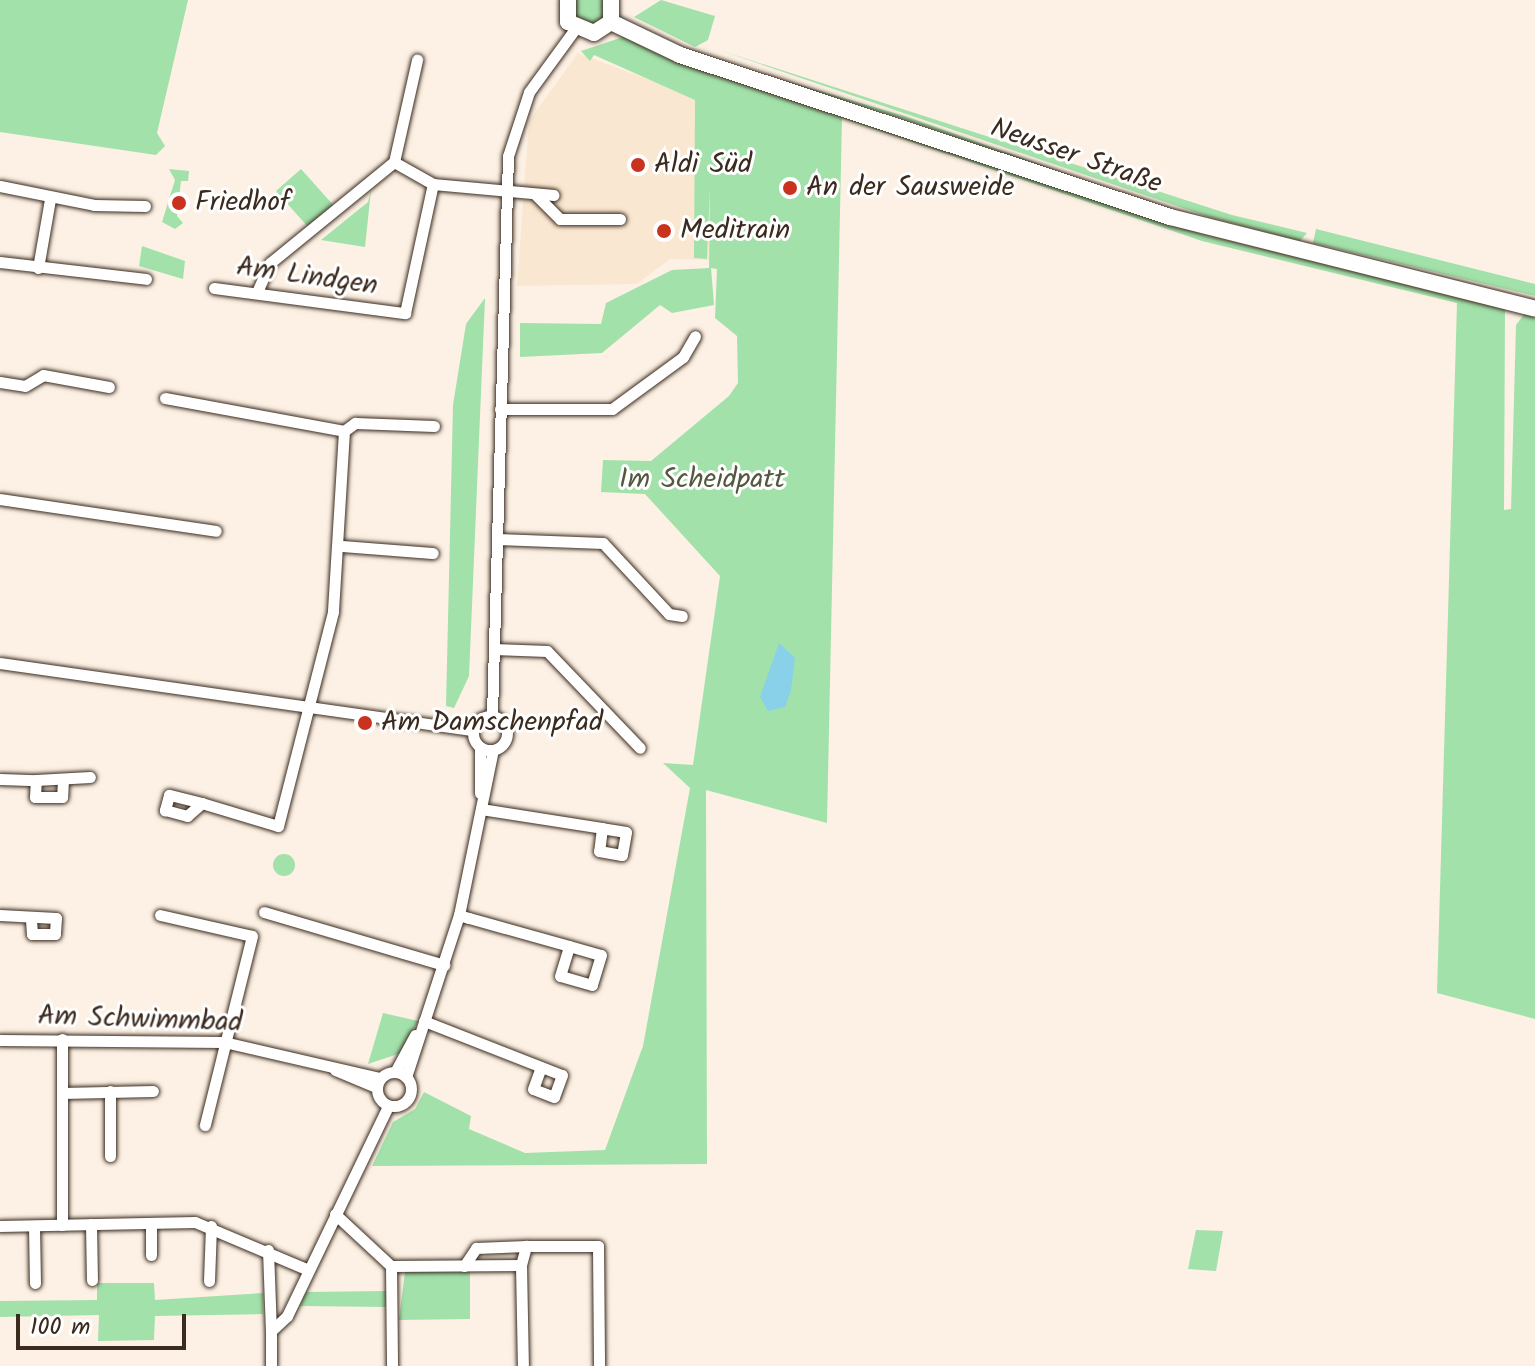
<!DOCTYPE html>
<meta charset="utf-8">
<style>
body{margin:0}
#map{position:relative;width:1535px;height:1366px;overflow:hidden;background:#fcf1e4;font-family:Kalam,sans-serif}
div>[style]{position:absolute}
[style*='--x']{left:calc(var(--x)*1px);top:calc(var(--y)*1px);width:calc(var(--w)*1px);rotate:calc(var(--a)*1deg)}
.built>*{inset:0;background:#fae7d1}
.green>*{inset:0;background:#a2e1aa}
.round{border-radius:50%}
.water>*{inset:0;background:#88d1e9}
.roads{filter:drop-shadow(0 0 2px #3b2a1e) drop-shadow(0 0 2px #3b2a1e)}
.street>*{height:11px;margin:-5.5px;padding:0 5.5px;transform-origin:5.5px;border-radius:5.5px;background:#fff}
.street>.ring{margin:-5.5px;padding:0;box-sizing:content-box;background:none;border:11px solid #fff;border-radius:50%}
.secondary>*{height:16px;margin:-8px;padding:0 8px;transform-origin:8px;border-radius:8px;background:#fff}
.dots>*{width:22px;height:22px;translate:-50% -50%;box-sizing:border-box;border:4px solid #fff;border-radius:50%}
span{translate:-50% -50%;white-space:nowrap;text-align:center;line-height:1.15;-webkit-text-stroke:6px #fff;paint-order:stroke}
.street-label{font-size:28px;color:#3b2a1e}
.poi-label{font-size:28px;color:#3b2a1e}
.left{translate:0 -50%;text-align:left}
.park-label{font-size:28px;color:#555841}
.scale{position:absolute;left:16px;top:1314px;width:170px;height:36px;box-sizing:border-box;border:4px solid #3b2a1e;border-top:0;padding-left:10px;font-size:24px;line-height:28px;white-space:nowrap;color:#3b2a1e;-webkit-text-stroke:6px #fff;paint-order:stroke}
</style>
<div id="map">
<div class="built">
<i style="clip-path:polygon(578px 53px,713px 104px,709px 260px,670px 259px,637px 284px,517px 286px,529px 121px)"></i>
</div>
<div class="green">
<i style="clip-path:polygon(0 0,188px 0,157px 133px,165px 146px,156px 155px,0 132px)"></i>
<i style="clip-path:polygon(574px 0,605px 0,606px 16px,594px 27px,576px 22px)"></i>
<i style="clip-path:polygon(661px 0,715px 16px,708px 40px,695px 47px,634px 17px)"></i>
<i style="clip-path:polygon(623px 37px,1202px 234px,1505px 308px,1504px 510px,1511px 509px,1516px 325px,1525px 313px,1535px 315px,1535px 1019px,1437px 993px,1457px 303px,1202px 241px,842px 118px,827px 823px,706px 790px,707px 1164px,372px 1166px,393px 1122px,415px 1109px,424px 1092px,471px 1116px,469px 1129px,525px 1153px,605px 1150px,643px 1046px,690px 788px,663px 763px,693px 765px,720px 576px,645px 494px,601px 492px,603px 460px,651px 461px,729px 396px,738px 383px,737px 336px,715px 318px,717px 269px,711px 268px,714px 305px,672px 313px,660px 305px,602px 353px,520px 357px,520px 323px,601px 324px,606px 303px,672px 270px,709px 268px,710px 187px,707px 259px,694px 258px,695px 100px,594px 55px,590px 61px,581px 51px)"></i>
<i style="clip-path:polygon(719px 50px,1232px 215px,1307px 233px,1300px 241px,1209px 217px)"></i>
<i style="clip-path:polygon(712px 59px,908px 117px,1187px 217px,907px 120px)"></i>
<i style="clip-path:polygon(169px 169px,189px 171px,188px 181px,181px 181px,177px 216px,183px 223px,175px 229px,162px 222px,175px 180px)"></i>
<i style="clip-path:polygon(301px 169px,335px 207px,309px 228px,276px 191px)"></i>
<i style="clip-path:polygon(371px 190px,365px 247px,321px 240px,368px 202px)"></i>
<i style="clip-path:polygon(1316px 229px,1535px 284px,1535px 296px,1313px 243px)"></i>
<i style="clip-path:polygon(142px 246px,185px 261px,183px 279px,139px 266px)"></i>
<i style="clip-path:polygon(485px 298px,469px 676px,454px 708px,446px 706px,453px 405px,466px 324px)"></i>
<i class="round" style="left:273px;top:854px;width:22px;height:22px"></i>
<i style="clip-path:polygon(383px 1013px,418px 1021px,401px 1053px,368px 1064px)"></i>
<i style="clip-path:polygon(1196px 1230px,1223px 1231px,1216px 1271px,1188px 1269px)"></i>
<i style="clip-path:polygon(405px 1272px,470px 1272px,470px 1319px,399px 1320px)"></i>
<i style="clip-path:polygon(97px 1283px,154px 1283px,155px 1300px,263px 1293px,263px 1314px,155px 1316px,154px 1340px,98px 1341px,99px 1315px,0 1317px,0 1301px,97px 1300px)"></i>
<i style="clip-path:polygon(386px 1291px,387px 1307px,300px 1306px,306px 1292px)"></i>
</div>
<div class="water">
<i style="clip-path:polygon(779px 643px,795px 658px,791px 690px,785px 707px,768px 711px,760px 697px)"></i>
</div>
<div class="roads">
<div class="street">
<i style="--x:394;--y:162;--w:45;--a:29.4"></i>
<i style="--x:433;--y:184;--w:121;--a:5.2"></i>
<i style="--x:394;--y:162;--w:105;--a:-77.3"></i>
<i style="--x:0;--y:186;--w:96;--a:11.4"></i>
<i style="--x:94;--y:205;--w:51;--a:1.1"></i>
<i style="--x:536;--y:195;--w:34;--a:45"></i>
<i style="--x:560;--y:219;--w:60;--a:0"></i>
<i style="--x:0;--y:262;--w:147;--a:6.6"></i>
<i style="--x:38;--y:268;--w:70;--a:-80.1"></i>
<i style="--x:214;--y:288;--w:193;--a:7.5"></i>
<i style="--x:405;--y:313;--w:132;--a:-77.8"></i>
<i style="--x:257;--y:292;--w:32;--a:-66"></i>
<i style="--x:270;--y:263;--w:160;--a:-39.2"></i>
<i style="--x:0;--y:382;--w:25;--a:9"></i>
<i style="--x:25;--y:386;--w:21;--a:-31"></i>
<i style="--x:43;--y:375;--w:67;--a:10.3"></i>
<i style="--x:165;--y:398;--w:182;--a:10.4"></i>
<i style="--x:344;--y:431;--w:181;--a:93.5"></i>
<i style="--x:333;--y:612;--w:221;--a:104.4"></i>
<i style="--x:278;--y:826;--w:79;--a:-163.2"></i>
<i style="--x:202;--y:803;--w:34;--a:-166"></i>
<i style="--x:169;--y:795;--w:16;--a:105"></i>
<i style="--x:165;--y:810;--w:23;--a:15"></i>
<i style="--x:187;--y:816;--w:20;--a:-41"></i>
<i style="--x:500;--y:409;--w:112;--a:0"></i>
<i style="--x:612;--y:409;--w:88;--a:-36.2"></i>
<i style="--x:683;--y:357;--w:24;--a:-60"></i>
<i style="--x:344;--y:431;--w:14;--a:-36"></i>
<i style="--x:355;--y:423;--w:79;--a:2.2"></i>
<i style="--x:0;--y:499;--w:218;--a:8.4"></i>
<i style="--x:497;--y:539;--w:106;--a:2.2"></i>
<i style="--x:603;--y:543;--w:97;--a:47.1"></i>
<i style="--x:669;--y:614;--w:13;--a:9"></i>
<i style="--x:341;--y:546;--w:92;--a:4.4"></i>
<i style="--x:494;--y:649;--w:53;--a:2.2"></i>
<i style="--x:547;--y:651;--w:134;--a:46.2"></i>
<i style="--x:0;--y:663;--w:478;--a:8.1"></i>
<i style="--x:492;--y:715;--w:559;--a:-88.36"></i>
<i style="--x:508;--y:156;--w:67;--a:-71.8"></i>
<i style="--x:529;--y:92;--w:78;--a:-53.9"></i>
<i class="ring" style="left:473px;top:716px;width:23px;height:23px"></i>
<i style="--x:0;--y:779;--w:36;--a:2"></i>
<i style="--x:63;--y:780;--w:17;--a:93"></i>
<i style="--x:62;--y:797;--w:27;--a:180"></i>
<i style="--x:35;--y:797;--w:17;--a:-87"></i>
<i style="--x:36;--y:780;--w:54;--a:-3.2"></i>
<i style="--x:480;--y:793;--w:46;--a:-90"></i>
<i style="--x:481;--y:809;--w:122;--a:8.9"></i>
<i style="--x:602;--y:828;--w:23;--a:97"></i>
<i style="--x:599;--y:851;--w:23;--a:10"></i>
<i style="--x:622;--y:855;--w:23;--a:-80"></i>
<i style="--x:626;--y:832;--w:24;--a:-171"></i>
<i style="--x:264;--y:912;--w:188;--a:16.4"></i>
<i style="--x:0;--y:915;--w:56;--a:3.1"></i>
<i style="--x:56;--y:918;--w:16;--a:94"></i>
<i style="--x:55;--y:934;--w:23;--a:180"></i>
<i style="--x:32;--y:934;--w:16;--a:-94"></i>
<i style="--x:160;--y:915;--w:94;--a:12.9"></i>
<i style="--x:252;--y:936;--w:195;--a:104"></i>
<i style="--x:459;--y:915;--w:10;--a:17"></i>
<i style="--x:469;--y:918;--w:104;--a:15.6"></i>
<i style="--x:569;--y:946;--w:33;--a:16"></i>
<i style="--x:601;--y:955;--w:31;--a:107"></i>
<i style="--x:592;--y:985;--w:33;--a:-164"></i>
<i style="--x:560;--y:976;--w:31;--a:-73"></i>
<i style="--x:424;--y:1021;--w:148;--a:21.4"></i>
<i style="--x:562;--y:1075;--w:23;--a:110"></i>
<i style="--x:554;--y:1097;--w:22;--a:-159"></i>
<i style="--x:533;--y:1089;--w:23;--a:-70"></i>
<i style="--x:0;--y:1040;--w:224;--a:0.5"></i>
<i style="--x:224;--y:1042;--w:160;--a:13"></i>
<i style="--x:335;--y:1070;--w:44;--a:22.5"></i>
<i class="ring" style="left:377px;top:1072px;width:23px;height:23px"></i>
<i style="--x:395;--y:1072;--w:42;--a:-61.6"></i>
<i style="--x:406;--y:1077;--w:170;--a:-71.9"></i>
<i style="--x:459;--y:915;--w:168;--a:-78.4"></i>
<i style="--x:62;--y:1093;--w:91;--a:-1.3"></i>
<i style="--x:110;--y:1156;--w:65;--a:-90"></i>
<i style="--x:335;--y:1214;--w:76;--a:42.9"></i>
<i style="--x:391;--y:1266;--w:130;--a:-0.4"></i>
<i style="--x:521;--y:1265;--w:20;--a:-75"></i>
<i style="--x:526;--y:1246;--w:72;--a:0"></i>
<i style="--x:598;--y:1246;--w:120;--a:89.5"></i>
<i style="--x:151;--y:1223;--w:32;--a:90"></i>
<i style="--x:91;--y:1224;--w:56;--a:89"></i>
<i style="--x:62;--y:1225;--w:186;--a:-90"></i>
<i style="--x:0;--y:1226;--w:195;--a:-1.2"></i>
<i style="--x:195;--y:1222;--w:121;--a:22.9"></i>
<i style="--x:34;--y:1226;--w:57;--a:89"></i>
<i style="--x:268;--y:1250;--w:81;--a:87.9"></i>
<i style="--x:521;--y:1265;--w:101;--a:88.9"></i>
<i style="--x:391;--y:1266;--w:100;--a:89.4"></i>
<i style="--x:464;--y:1266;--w:22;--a:-56"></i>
<i style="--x:476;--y:1248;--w:50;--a:-2.3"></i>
<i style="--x:209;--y:1281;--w:55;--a:-87.9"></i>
<i style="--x:271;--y:1366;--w:35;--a:-90"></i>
<i style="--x:271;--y:1331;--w:22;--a:-43"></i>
<i style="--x:287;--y:1316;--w:233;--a:-64.3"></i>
</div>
<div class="secondary">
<i style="--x:568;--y:0;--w:22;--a:90"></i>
<i style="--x:568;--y:22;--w:28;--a:23"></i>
<i style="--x:594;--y:33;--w:20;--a:-33"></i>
<i style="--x:611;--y:22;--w:22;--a:-90"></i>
<i style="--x:611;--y:22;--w:76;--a:25.6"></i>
<i style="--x:680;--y:55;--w:516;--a:18.29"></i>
<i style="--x:1170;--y:217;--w:376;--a:14.1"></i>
</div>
</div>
<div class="dots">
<i style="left:638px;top:165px;background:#c8321e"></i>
<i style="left:790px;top:188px;background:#c8321e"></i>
<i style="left:179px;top:203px;background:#c8321e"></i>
<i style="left:664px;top:231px;background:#c8321e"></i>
<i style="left:365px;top:723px;background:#c8321e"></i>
</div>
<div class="street-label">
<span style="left:1076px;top:157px;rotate:19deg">Neusser Straße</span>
<span style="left:307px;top:277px;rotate:8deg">Am Lindgen</span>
<span style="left:140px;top:1020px;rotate:2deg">Am Schwimmbad</span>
</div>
<div class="poi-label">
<span class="left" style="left:654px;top:165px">Aldi Süd</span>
<span class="left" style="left:806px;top:188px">An der Sausweide</span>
<span class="left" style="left:195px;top:203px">Friedhof</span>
<span class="left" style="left:680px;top:231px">Meditrain</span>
<span class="left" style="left:381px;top:723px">Am Damschenpfad</span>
</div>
<div class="park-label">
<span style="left:702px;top:480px">Im Scheidpatt</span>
</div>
<div class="scale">100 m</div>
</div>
